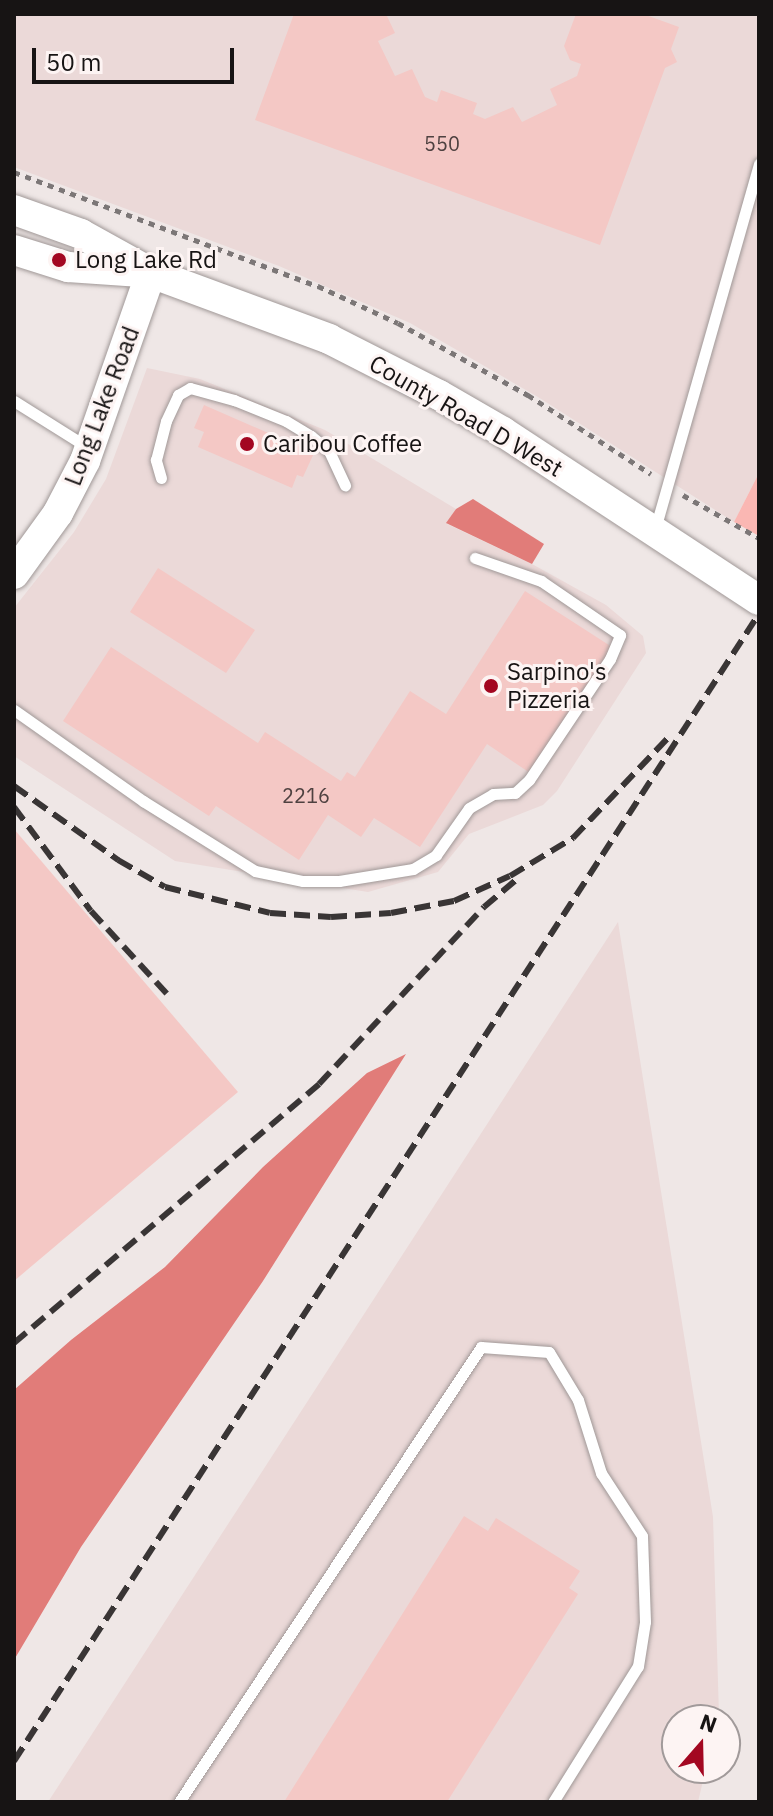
<!DOCTYPE html>
<style>
body{margin:0}
#map{position:relative;width:773px;height:1816px;overflow:hidden;background:#efe7e6;font-family:"IBM Plex Sans",sans-serif}
div>[style]{position:absolute}
[style*='--x']{left:calc(var(--x)*1px);top:calc(var(--y)*1px);width:calc(var(--w)*1px);rotate:calc(var(--a)*1deg)}
.built>*{inset:0;background:#ebd9d8}
.green>*{inset:0;background:#fab7b3}
.water>*{inset:0;background:#e17c79}
.building>*{inset:0;background:#f4c8c5}
.path>*{height:5px;margin-top:-2.5px;transform-origin:0;background:repeating-linear-gradient(90deg,#7c7777 0 6px,transparent 0 12px)}
.roads{filter:drop-shadow(0 0 2px #a09897) drop-shadow(0 0 2px #a09897)}
.lane>*{height:11px;margin:-5.5px;padding:0 5.5px;transform-origin:5.5px;border-radius:5.5px;background:#fff}
.secondary>*{height:30px;margin:-15px;padding:0 15px;transform-origin:15px;border-radius:15px;background:#fff}
.rail>*{height:6px;margin-top:-3px;transform-origin:0;background:repeating-linear-gradient(90deg,#393535 0 16px,transparent 0 24px)}
.dots>*{width:22px;height:22px;translate:-50% -50%;box-sizing:border-box;border:4px solid #fdf4f3;border-radius:50%}
span{translate:-50% -50%;white-space:nowrap;text-align:center;line-height:1.15;-webkit-text-stroke:6px #fdf4f3;paint-order:stroke}
.number-label{font-size:20px;color:#4e4140}
.number-label span{-webkit-text-stroke-width:0}
.poi-label{font-size:24px;color:#171414}
.left{translate:0 -50%;text-align:left}
.street-label{font-size:24px;color:#171414}
.frame{position:absolute;inset:0;border:16px solid #171414;pointer-events:none}
.north{position:absolute;left:661px;top:1704px;width:80px;height:80px;box-sizing:border-box;background:#fdf4f3;border:2px solid #a19a9a;border-radius:50%;rotate:20deg;font-size:22px;font-weight:700;line-height:32px;text-align:center;color:#171414}
.north::after{content:'';display:block;margin:auto;width:28px;height:36px;background:#a30721;clip-path:polygon(50% 0,100% 100%,50% 72%,0 100%)}
.scale{position:absolute;left:32px;top:48px;width:202px;height:36px;box-sizing:border-box;border:4px solid #171414;border-top:0;padding-left:10px;font-size:24px;line-height:28px;white-space:nowrap;color:#171414;-webkit-text-stroke:6px #fdf4f3;paint-order:stroke}
</style>
<div id="map">
<div class="built">
<i style="clip-path:polygon(14px 14px,759px 14px,759px 473px,734px 522px,538px 397px,410px 323px,279px 266px,14px 167px)"></i>
<i style="clip-path:polygon(147px 368px,200px 379px,325px 430px,456px 509px,447px 524px,532px 564px,606px 605px,643px 636px,646px 653px,557px 791px,543px 805px,469px 834px,438px 872px,368px 892px,175px 861px,14px 756px,14px 608px,74px 532px,106px 479px)"></i>
<i style="clip-path:polygon(618px 922px,713px 1517px,719px 1715px,718px 1720px,677px 1720px,677px 1768px,706px 1768px,698px 1802px,48px 1802px)"></i>
</div>
<div class="green">
<i style="clip-path:polygon(759px 473px,759px 536px,734px 522px)"></i>
</div>
<div class="water">
<i style="clip-path:polygon(473px 499px,544px 544px,532px 564px,446px 523px,456px 509px)"></i>
<i style="clip-path:polygon(406px 1054px,263px 1281px,81px 1547px,14px 1660px,14px 1390px,71px 1340px,165px 1267px,263px 1167px,367px 1073px)"></i>
</div>
<div class="building">
<i style="clip-path:polygon(294px 14px,386px 14px,395px 33px,378px 41px,395px 76px,412px 69px,425px 97px,437px 102px,441px 90px,477px 103px,473px 114px,485px 119px,513px 107px,522px 122px,557px 105px,550px 89px,577px 76px,581px 64px,570px 60px,564px 46px,576px 14px,643px 14px,679px 27px,671px 49px,677px 62px,665px 68px,600px 245px,255px 120px)"></i>
<i style="clip-path:polygon(204px 405px,314px 453px,303px 477px,297px 475px,292px 488px,198px 447px,204px 432px,194px 428px)"></i>
<i style="clip-path:polygon(158px 568px,255px 630px,226px 673px,130px 612px)"></i>
<i style="clip-path:polygon(525px 591px,612px 647px,530px 773px,487px 744px,420px 847px,374px 818px,361px 837px,328px 815px,299px 860px,216px 806px,209px 816px,63px 721px,111px 647px,258px 743px,265px 732px,341px 781px,347px 772px,355px 777px,410px 691px,446px 714px)"></i>
<i style="clip-path:polygon(14px 829px,238px 1092px,14px 1281px)"></i>
<i style="clip-path:polygon(464px 1516px,488px 1531px,496px 1518px,580px 1571px,569px 1588px,578px 1594px,447px 1802px,284px 1802px)"></i>
</div>
<div class="path">
<i style="--x:14;--y:172;--w:325;--a:20.6"></i>
<i style="--x:318;--y:286;--w:88;--a:24.8"></i>
<i style="--x:398;--y:323;--w:149;--a:29"></i>
<i style="--x:528;--y:395;--w:146;--a:32.7"></i>
<i style="--x:683;--y:495;--w:87;--a:29.5"></i>
</div>
<div class="roads">
<div class="lane">
<i style="--x:14;--y:401;--w:89;--a:32.1"></i>
<i style="--x:161;--y:478;--w:19;--a:-106"></i>
<i style="--x:156;--y:460;--w:40;--a:-75.6"></i>
<i style="--x:166;--y:421;--w:29;--a:-65"></i>
<i style="--x:178;--y:395;--w:14;--a:-30"></i>
<i style="--x:190;--y:388;--w:46;--a:15.3"></i>
<i style="--x:234;--y:400;--w:56;--a:22"></i>
<i style="--x:286;--y:421;--w:29;--a:31"></i>
<i style="--x:311;--y:436;--w:23;--a:40"></i>
<i style="--x:329;--y:451;--w:38;--a:65"></i>
<i style="--x:655;--y:529;--w:380;--a:-74.1"></i>
<i style="--x:14;--y:710;--w:158;--a:35.2"></i>
<i style="--x:143;--y:801;--w:132;--a:32"></i>
<i style="--x:255;--y:871;--w:49;--a:11.8"></i>
<i style="--x:303;--y:881;--w:36;--a:0"></i>
<i style="--x:339;--y:881;--w:75;--a:-9.2"></i>
<i style="--x:413;--y:869;--w:27;--a:-31"></i>
<i style="--x:436;--y:855;--w:57;--a:-54.9"></i>
<i style="--x:469;--y:808;--w:28;--a:-30"></i>
<i style="--x:493;--y:794;--w:22;--a:-3"></i>
<i style="--x:515;--y:793;--w:19;--a:-43"></i>
<i style="--x:529;--y:780;--w:146;--a:-56.2"></i>
<i style="--x:610;--y:659;--w:26;--a:-67"></i>
<i style="--x:620;--y:635;--w:96;--a:-145.6"></i>
<i style="--x:541;--y:581;--w:70;--a:-160.8"></i>
<i style="--x:179;--y:1802;--w:546;--a:-56.43"></i>
<i style="--x:481;--y:1347;--w:68;--a:4.2"></i>
<i style="--x:549;--y:1352;--w:56;--a:58.9"></i>
<i style="--x:578;--y:1400;--w:77;--a:72.5"></i>
<i style="--x:601;--y:1473;--w:75;--a:56.9"></i>
<i style="--x:642;--y:1536;--w:86;--a:88"></i>
<i style="--x:645;--y:1622;--w:45;--a:99"></i>
<i style="--x:638;--y:1666;--w:160;--a:122"></i>
</div>
<div class="secondary">
<i style="--x:14;--y:210;--w:71;--a:19.7"></i>
<i style="--x:81;--y:234;--w:80;--a:29.1"></i>
<i style="--x:151;--y:273;--w:190;--a:20.3"></i>
<i style="--x:329;--y:339;--w:123;--a:27"></i>
<i style="--x:439;--y:395;--w:74;--a:30"></i>
<i style="--x:503;--y:432;--w:306;--a:33.3"></i>
<i style="--x:14;--y:250;--w:57;--a:17.5"></i>
<i style="--x:68;--y:267;--w:73;--a:3.9"></i>
<i style="--x:14;--y:574;--w:75;--a:-54.2"></i>
<i style="--x:58;--y:513;--w:59;--a:-62.6"></i>
<i style="--x:85;--y:461;--w:199;--a:-70.7"></i>
</div>
</div>
<div class="rail">
<i style="--x:14;--y:786;--w:128;--a:35.4"></i>
<i style="--x:118;--y:860;--w:54;--a:29.9"></i>
<i style="--x:165;--y:887;--w:108;--a:13.9"></i>
<i style="--x:270;--y:913;--w:61;--a:3.8"></i>
<i style="--x:331;--y:917;--w:60;--a:-3.8"></i>
<i style="--x:391;--y:913;--w:64;--a:-10.8"></i>
<i style="--x:454;--y:901;--w:61;--a:-24.1"></i>
<i style="--x:510;--y:876;--w:74;--a:-31.1"></i>
<i style="--x:573;--y:838;--w:139;--a:-46.5"></i>
<i style="--x:14;--y:807;--w:129;--a:53.5"></i>
<i style="--x:91;--y:911;--w:115;--a:47.5"></i>
<i style="--x:14;--y:1343;--w:400;--a:-40.3"></i>
<i style="--x:319;--y:1084;--w:242;--a:-47"></i>
<i style="--x:484;--y:907;--w:42;--a:-40.2"></i>
<i style="--x:14;--y:1761;--w:1368;--a:-57"></i>
</div>
<div class="dots">
<i style="left:59px;top:260px;background:#a30721"></i>
<i style="left:247px;top:444px;background:#a30721"></i>
<i style="left:491px;top:686px;background:#a30721"></i>
</div>
<div class="number-label">
<span style="left:442px;top:143px">550</span>
<span style="left:306px;top:795px">2216</span>
</div>
<div class="poi-label">
<span class="left" style="left:75px;top:260px">Long Lake Rd</span>
<span class="left" style="left:263px;top:444px">Caribou Coffee</span>
<span class="left" style="left:507px;top:686px">Sarpino's<br>Pizzeria</span>
</div>
<div class="street-label">
<span style="left:102px;top:406px;rotate:-69deg">Long Lake Road</span>
<span style="left:466px;top:416px;rotate:30deg">County Road D West</span>
</div>
<div class="frame"></div>
<div class="north">N</div>
<div class="scale">50 m</div>
</div>
